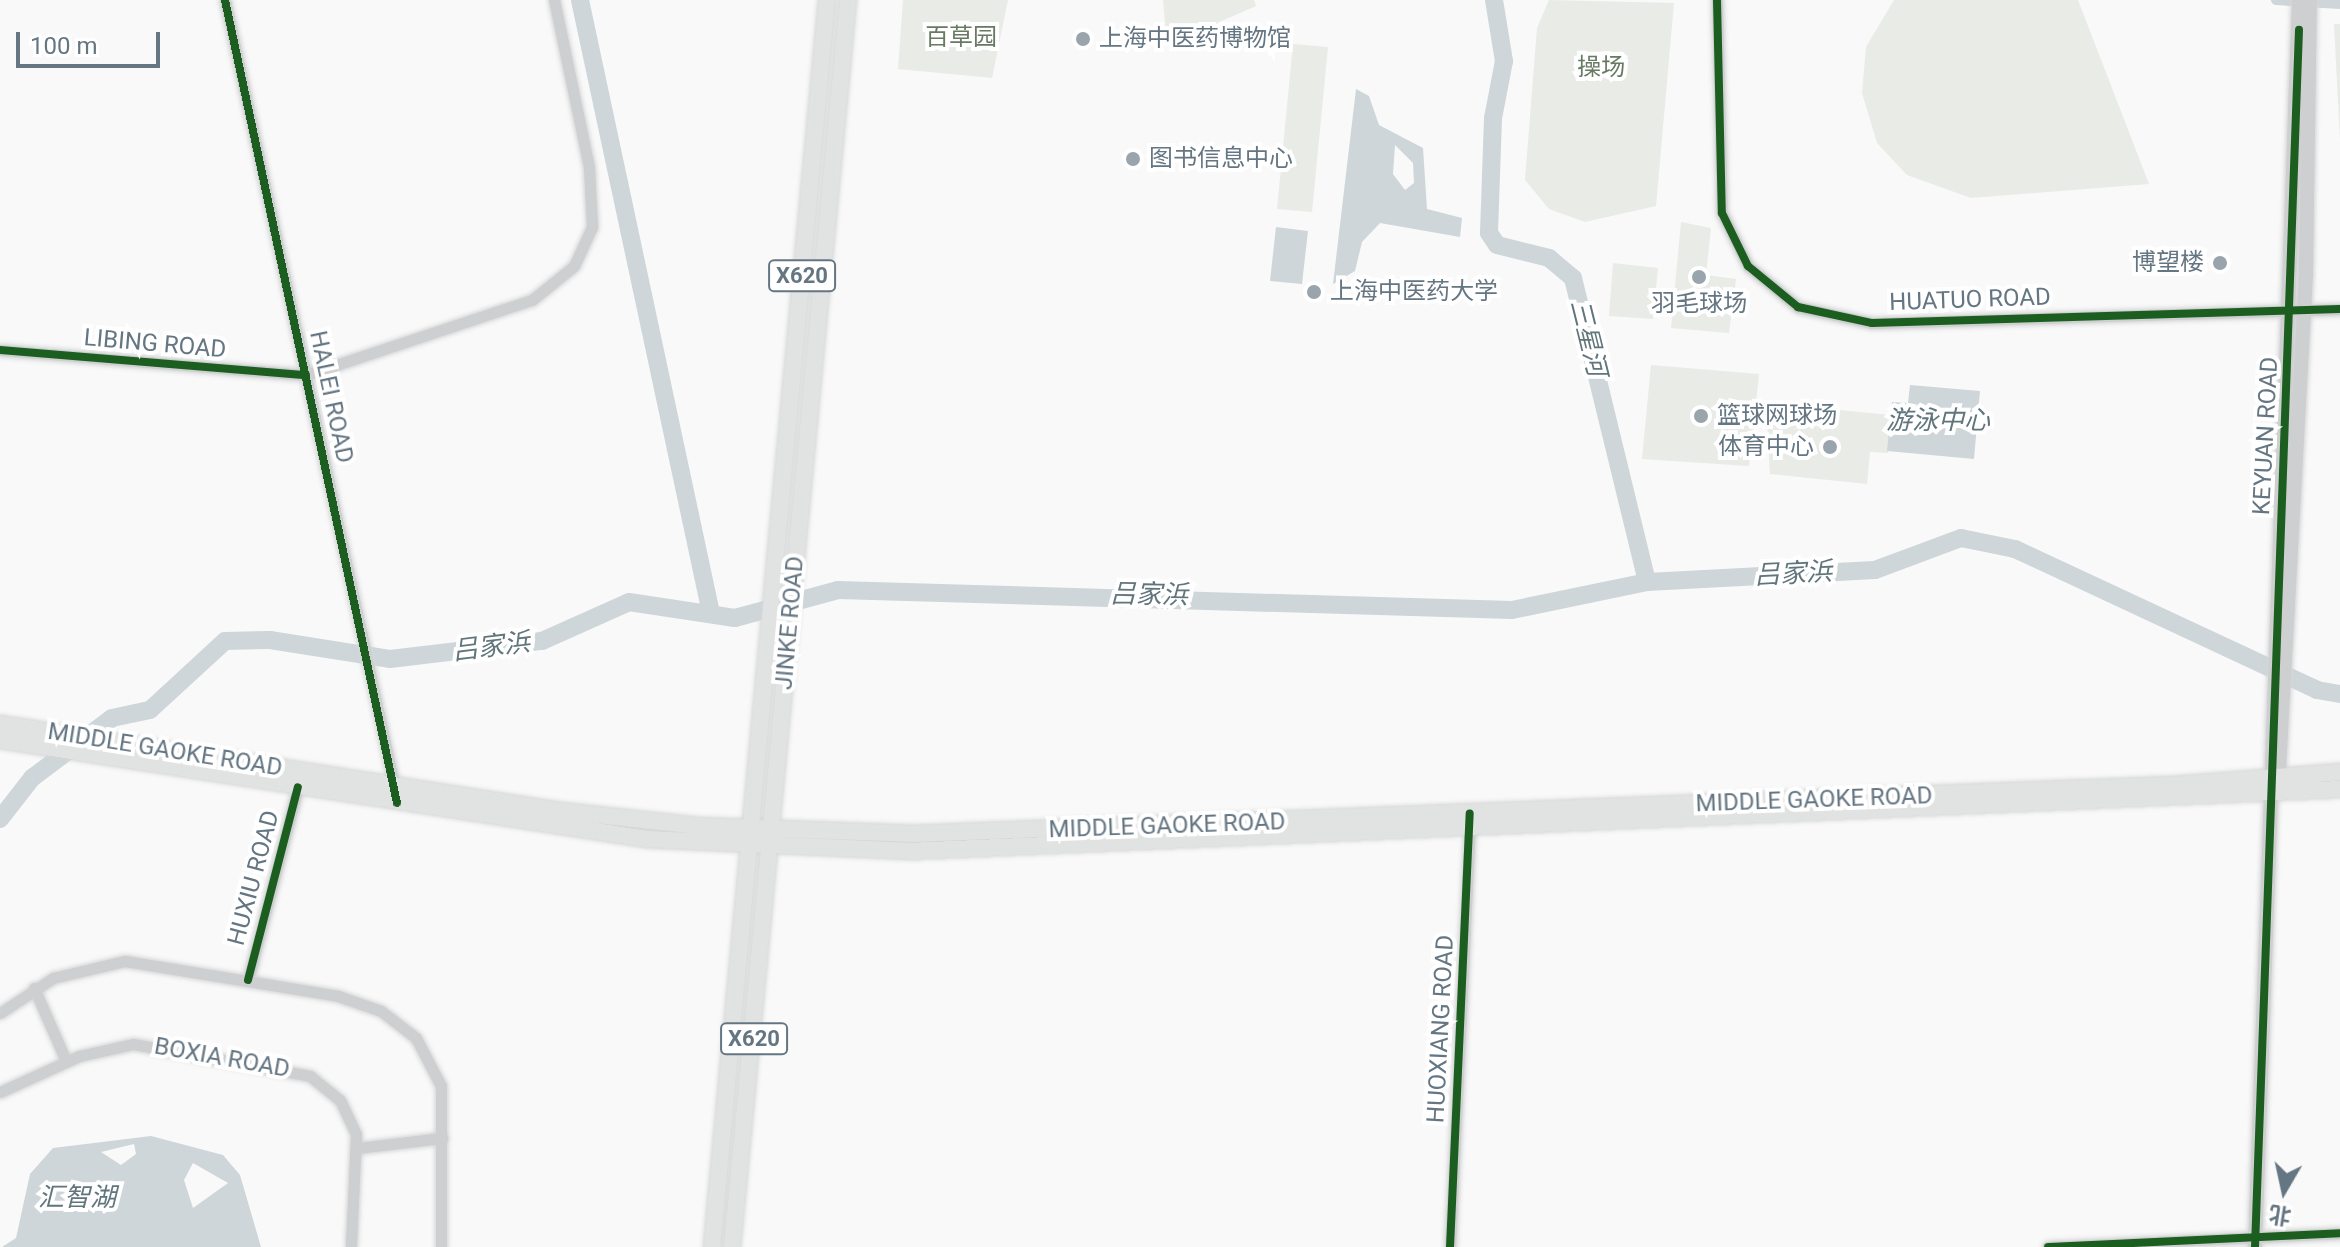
<!DOCTYPE html>
<meta charset="utf-8">
<style>
body{margin:0}
#map{position:relative;width:2340px;height:1247px;overflow:hidden;background:#f9f9f9;font-family:Roboto,"Noto Sans SC",sans-serif}
div>[style]{position:absolute}
[style*='--x']{left:calc(var(--x)*1px);top:calc(var(--y)*1px);width:calc(var(--w)*1px);rotate:calc(var(--a)*1deg)}
.green>*{inset:0;background:#e8ebe6}
.water>*{inset:0;background:#ced6d9}
.canal>*{height:10px;margin:-5px;padding:0 5px;transform-origin:5px;border-radius:5px;background:#ced6d9}
.river>*{height:18px;margin:-9px;padding:0 9px;transform-origin:9px;border-radius:9px;background:#ced6d9}
.roads{filter:drop-shadow(0 0 2px #d5d6d7) drop-shadow(0 0 2px #d5d6d7)}
.minor>*{height:11px;margin:-5.5px;padding:0 5.5px;transform-origin:5.5px;border-radius:5.5px;background:#cecfd0}
.tertiary>*{height:14px;margin:-7px;padding:0 7px;transform-origin:7px;border-radius:7px;background:#cecfd0}
.primary>*{height:16px;margin:-8px;padding:0 8px;transform-origin:8px;border-radius:8px;background:#e1e2e2}
.cycleway>*{height:8px;margin:-4px;padding:0 4px;transform-origin:4px;border-radius:4px;background:#1b5e20}
.dots>*{width:22px;height:22px;translate:-50% -50%;box-sizing:border-box;border:4px solid #fff;border-radius:50%}
span{translate:-50% -50%;white-space:nowrap;text-align:center;line-height:1.15;-webkit-text-stroke:8px #fff;paint-order:stroke}
.shield-label span{padding:2px 6px;background:#fff;border:2px solid;border-radius:6px;-webkit-text-stroke-width:0}
.shield-label{font-size:22px;color:#657683;font-weight:700}
.park-label{font-size:24px;color:#687a64}
.poi-label{font-size:24px;color:#657683}
.left{translate:0 -50%;text-align:left}
.right{translate:-100% -50%;text-align:right}
.street-label{font-size:24px;color:#657683}
.water-label{font-size:26px;color:#60757c;font-style:italic}
.north{position:absolute;left:2244px;top:1151px;width:80px;height:80px;-webkit-text-stroke:6px #fff;paint-order:stroke;rotate:189deg;font-size:22px;font-weight:700;line-height:32px;text-align:center;color:#657683}
.north::after{content:'';display:block;margin:auto;width:28px;height:36px;background:#657683;clip-path:polygon(50% 0,100% 100%,50% 72%,0 100%)}
.scale{position:absolute;left:16px;top:32px;width:144px;height:36px;box-sizing:border-box;border:4px solid #657683;border-top:0;padding-left:10px;font-size:24px;line-height:28px;white-space:nowrap;color:#657683;-webkit-text-stroke:6px #fff;paint-order:stroke}
</style>
<div id="map">
<div class="green">
<i style="clip-path:polygon(903px 0,1008px 0,992px 78px,898px 69px)"></i>
<i style="clip-path:polygon(1163px 0,1254px 0,1256px 6px,1167px 45px)"></i>
<i style="clip-path:polygon(1549px 0,1674px 3px,1656px 206px,1585px 222px,1549px 209px,1525px 180px,1537px 28px)"></i>
<i style="clip-path:polygon(1894px 0,2078px 0,2149px 184px,1971px 198px,1907px 175px,1877px 143px,1862px 93px,1866px 47px)"></i>
<i style="clip-path:polygon(2334px 24px,2340px 24px,2340px 140px)"></i>
<i style="clip-path:polygon(1293px 44px,1328px 47px,1312px 212px,1277px 209px)"></i>
<i style="clip-path:polygon(1681px 222px,1711px 228px,1706px 275px,1736px 279px,1729px 333px,1671px 328px)"></i>
<i style="clip-path:polygon(1613px 263px,1658px 268px,1653px 319px,1609px 316px)"></i>
<i style="clip-path:polygon(1651px 365px,1759px 374px,1749px 466px,1642px 459px)"></i>
<i style="clip-path:polygon(1766px 403px,1891px 415px,1888px 453px,1870px 452px,1867px 484px,1770px 474px)"></i>
</div>
<div class="water">
<i style="clip-path:polygon(evenodd,1356px 89px,1369px 96px,1379px 125px,1423px 148px,1427px 209px,1462px 218px,1460px 237px,1380px 223px,1362px 242px,1355px 271px,1333px 284px,1356px 89px,1395px 145px,1413px 163px,1414px 183px,1405px 190px,1393px 174px,1395px 145px)"></i>
<i style="clip-path:polygon(1276px 227px,1308px 231px,1302px 284px,1270px 281px)"></i>
<i style="clip-path:polygon(1910px 385px,1980px 391px,1974px 459px,1887px 451px,1892px 402px,1908px 403px)"></i>
<i style="clip-path:polygon(evenodd,151px 1136px,223px 1155px,240px 1175px,261px 1247px,2px 1247px,16px 1238px,30px 1174px,53px 1148px,151px 1136px,134px 1144px,136px 1154px,121px 1165px,101px 1152px,134px 1144px,151px 1136px,193px 1163px,228px 1183px,193px 1208px,184px 1180px,193px 1163px)"></i>
</div>
<div class="canal">
<i style="--x:2276;--y:0;--w:64;--a:3.6"></i>
</div>
<div class="river">
<i style="--x:580;--y:0;--w:627;--a:77.94"></i>
<i style="--x:1494;--y:0;--w:62;--a:80.7"></i>
<i style="--x:1504;--y:61;--w:58;--a:100.9"></i>
<i style="--x:1493;--y:118;--w:115;--a:92"></i>
<i style="--x:1489;--y:233;--w:14;--a:56"></i>
<i style="--x:1497;--y:245;--w:54;--a:14"></i>
<i style="--x:1549;--y:258;--w:31;--a:40"></i>
<i style="--x:1573;--y:278;--w:313;--a:76.3"></i>
<i style="--x:0;--y:819;--w:52;--a:-52"></i>
<i style="--x:32;--y:778;--w:100;--a:-36.9"></i>
<i style="--x:112;--y:718;--w:39;--a:-12"></i>
<i style="--x:150;--y:710;--w:102;--a:-42.6"></i>
<i style="--x:225;--y:641;--w:45;--a:-1.3"></i>
<i style="--x:270;--y:640;--w:121;--a:9"></i>
<i style="--x:390;--y:659;--w:153;--a:-6.8"></i>
<i style="--x:542;--y:641;--w:95;--a:-24.1"></i>
<i style="--x:629;--y:602;--w:107;--a:8.6"></i>
<i style="--x:735;--y:618;--w:107;--a:-15.2"></i>
<i style="--x:838;--y:590;--w:674;--a:1.7"></i>
<i style="--x:1512;--y:610;--w:138;--a:-11.7"></i>
<i style="--x:1647;--y:582;--w:228;--a:-3"></i>
<i style="--x:1875;--y:570;--w:92;--a:-20.4"></i>
<i style="--x:1961;--y:538;--w:55;--a:11.5"></i>
<i style="--x:2015;--y:549;--w:333;--a:25"></i>
<i style="--x:2317;--y:690;--w:23;--a:10"></i>
</div>
<div class="roads">
<div class="minor">
<i style="--x:225;--y:0;--w:807;--a:77.84"></i>
<i style="--x:1717;--y:0;--w:213;--a:88.7"></i>
<i style="--x:1722;--y:213;--w:59;--a:63.9"></i>
<i style="--x:1748;--y:266;--w:65;--a:39.4"></i>
<i style="--x:1798;--y:307;--w:76;--a:12.2"></i>
<i style="--x:1872;--y:323;--w:468;--a:-1.7"></i>
<i style="--x:0;--y:350;--w:307;--a:4.7"></i>
<i style="--x:306;--y:375;--w:238;--a:-18.4"></i>
<i style="--x:532;--y:300;--w:54;--a:-39"></i>
<i style="--x:574;--y:266;--w:43;--a:-65.2"></i>
<i style="--x:592;--y:227;--w:60;--a:-92.9"></i>
<i style="--x:589;--y:167;--w:171;--a:-101.8"></i>
<i style="--x:248;--y:980;--w:199;--a:-75.5"></i>
<i style="--x:34;--y:988;--w:80;--a:66.3"></i>
<i style="--x:0;--y:1013;--w:64;--a:-33.4"></i>
<i style="--x:53;--y:978;--w:74;--a:-13.3"></i>
<i style="--x:125;--y:961;--w:216;--a:9.3"></i>
<i style="--x:338;--y:996;--w:46;--a:19.2"></i>
<i style="--x:381;--y:1011;--w:44;--a:37.6"></i>
<i style="--x:416;--y:1038;--w:54;--a:62.5"></i>
<i style="--x:441;--y:1086;--w:161;--a:90"></i>
<i style="--x:0;--y:1092;--w:87;--a:-24.5"></i>
<i style="--x:79;--y:1056;--w:55;--a:-12.5"></i>
<i style="--x:133;--y:1044;--w:180;--a:10.2"></i>
<i style="--x:310;--y:1076;--w:38;--a:39"></i>
<i style="--x:340;--y:1100;--w:38;--a:65"></i>
<i style="--x:356;--y:1135;--w:112;--a:92.6"></i>
<i style="--x:358;--y:1148;--w:85;--a:-6.8"></i>
<i style="--x:1450;--y:1247;--w:427;--a:-87.3"></i>
<i style="--x:2048;--y:1247;--w:292;--a:-2.7"></i>
</div>
<div class="tertiary">
<i style="--x:2278;--y:786;--w:513;--a:-86.87"></i>
<i style="--x:2306;--y:274;--w:274;--a:-89.2"></i>
<i style="--x:2255;--y:1247;--w:1248;--a:-87.98"></i>
</div>
<div class="primary">
<i style="--x:0;--y:724;--w:567;--a:8.83"></i>
<i style="--x:560;--y:811;--w:138;--a:6.2"></i>
<i style="--x:697;--y:826;--w:214;--a:2.1"></i>
<i style="--x:911;--y:834;--w:1262;--a:-2.23"></i>
<i style="--x:2172;--y:785;--w:169;--a:-4.4"></i>
<i style="--x:0;--y:740;--w:655;--a:8.7"></i>
<i style="--x:647;--y:839;--w:263;--a:2.6"></i>
<i style="--x:910;--y:851;--w:1431;--a:-2.48"></i>
<i style="--x:712;--y:1247;--w:1252;--a:-84.73"></i>
<i style="--x:732;--y:1247;--w:1252;--a:-84.69"></i>
</div>
</div>
<div class="cycleway">
<i style="--x:225;--y:0;--w:821;--a:77.91"></i>
<i style="--x:1717;--y:0;--w:213;--a:88.7"></i>
<i style="--x:1722;--y:213;--w:59;--a:63.9"></i>
<i style="--x:1748;--y:266;--w:65;--a:39.4"></i>
<i style="--x:1798;--y:307;--w:76;--a:12.2"></i>
<i style="--x:1872;--y:323;--w:468;--a:-1.7"></i>
<i style="--x:0;--y:350;--w:307;--a:4.7"></i>
<i style="--x:248;--y:980;--w:199;--a:-75.5"></i>
<i style="--x:1450;--y:1247;--w:434;--a:-87.4"></i>
<i style="--x:2048;--y:1247;--w:292;--a:-2.7"></i>
<i style="--x:2255;--y:1247;--w:1218;--a:-87.93"></i>
</div>
<div class="dots">
<i style="left:1083px;top:39px;background:#99a4ac"></i>
<i style="left:1133px;top:159px;background:#99a4ac"></i>
<i style="left:2220px;top:263px;background:#99a4ac"></i>
<i style="left:1699px;top:277px;background:#99a4ac"></i>
<i style="left:1314px;top:292px;background:#99a4ac"></i>
<i style="left:1701px;top:416px;background:#99a4ac"></i>
<i style="left:1830px;top:447px;background:#99a4ac"></i>
</div>
<div class="shield-label">
<span style="left:802px;top:276px">X620</span>
<span style="left:754px;top:1039px">X620</span>
</div>
<div class="park-label">
<span style="left:961px;top:38px">百草园</span>
<span style="left:1601px;top:68px">操场</span>
</div>
<div class="poi-label">
<span class="left" style="left:1099px;top:39px">上海中医药博物馆</span>
<span class="left" style="left:1149px;top:159px">图书信息中心</span>
<span class="right" style="left:2204px;top:263px">博望楼</span>
<span class="left" style="left:1330px;top:292px">上海中医药大学</span>
<span style="left:1699px;top:304px">羽毛球场</span>
<span class="left" style="left:1717px;top:416px">篮球网球场</span>
<span class="right" style="left:1814px;top:447px">体育中心</span>
</div>
<div class="street-label">
<span style="left:1970px;top:300px;rotate:-2deg">HUATUO ROAD</span>
<span style="left:155px;top:344px;rotate:5deg">LIBING ROAD</span>
<span style="left:331px;top:397px;rotate:78deg">HALEI ROAD</span>
<span style="left:2266px;top:436px;rotate:-87deg">KEYUAN ROAD</span>
<span style="left:790px;top:623px;rotate:-85deg">JINKE ROAD</span>
<span style="left:165px;top:750px;rotate:9deg">MIDDLE GAOKE ROAD</span>
<span style="left:1814px;top:800px;rotate:-2deg">MIDDLE GAOKE ROAD</span>
<span style="left:1167px;top:826px;rotate:-2deg">MIDDLE GAOKE ROAD</span>
<span style="left:254px;top:878px;rotate:-75deg">HUXIU ROAD</span>
<span style="left:1441px;top:1029px;rotate:-87deg">HUOXIANG ROAD</span>
<span style="left:222px;top:1058px;rotate:10deg">BOXIA ROAD</span>
</div>
<div class="water-label">
<span style="left:1588px;top:338px;rotate:76deg">三星河</span>
<span style="left:1938px;top:421px">游泳中心</span>
<span style="left:1793px;top:574px;rotate:-3deg">吕家浜</span>
<span style="left:1149px;top:595px;rotate:1deg">吕家浜</span>
<span style="left:491px;top:647px;rotate:-7deg">吕家浜</span>
<span style="left:77px;top:1198px">汇智湖</span>
</div>
<div class="north">北</div>
<div class="scale">100 m</div>
</div>
